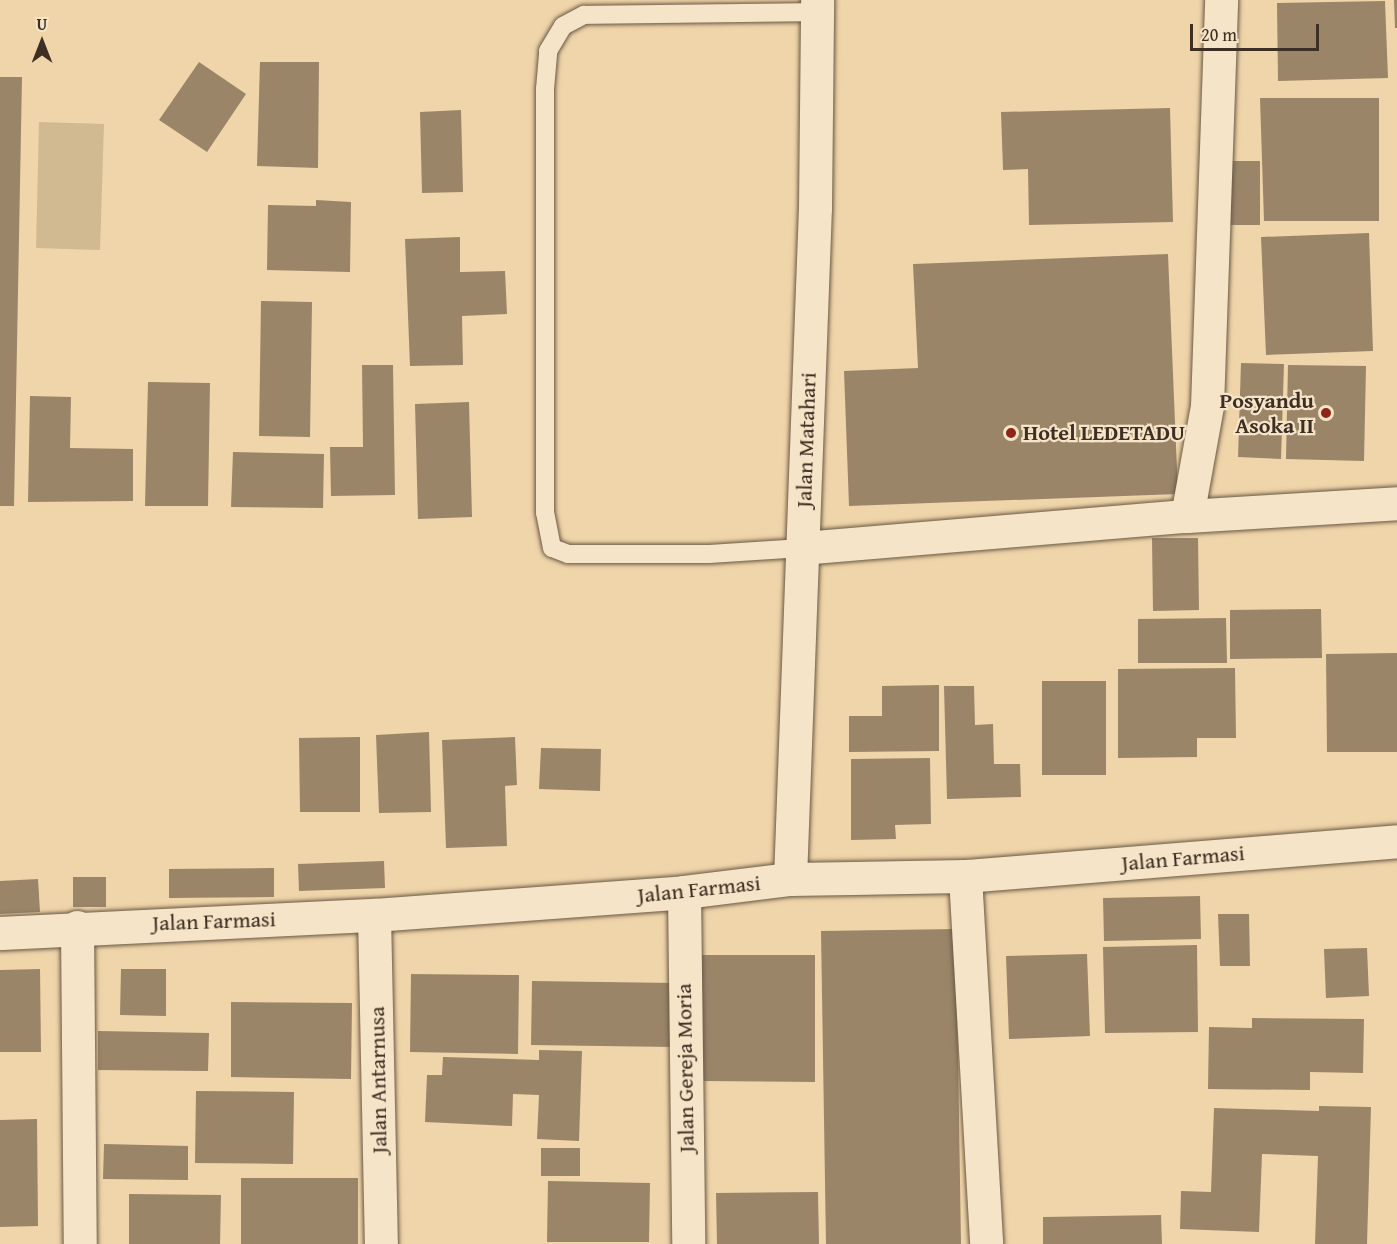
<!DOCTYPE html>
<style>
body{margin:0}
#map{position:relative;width:1397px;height:1244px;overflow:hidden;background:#efd5a9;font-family:"Gentium Book Plus",serif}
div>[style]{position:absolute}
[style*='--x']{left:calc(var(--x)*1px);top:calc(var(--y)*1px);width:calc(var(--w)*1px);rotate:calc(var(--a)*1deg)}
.green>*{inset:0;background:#d1b992}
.building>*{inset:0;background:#9a8569}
.roads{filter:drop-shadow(0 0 2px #6a5845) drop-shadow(0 0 2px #6a5845)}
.lane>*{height:18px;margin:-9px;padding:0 9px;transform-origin:9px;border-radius:9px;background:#f5e4c7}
.street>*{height:33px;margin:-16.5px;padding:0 16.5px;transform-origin:16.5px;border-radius:16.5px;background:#f5e4c7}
.secondary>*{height:33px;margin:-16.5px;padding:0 16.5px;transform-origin:16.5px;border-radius:16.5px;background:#f5e4c7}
.dots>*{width:16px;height:16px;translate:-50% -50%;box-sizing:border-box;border:3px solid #f5e4c7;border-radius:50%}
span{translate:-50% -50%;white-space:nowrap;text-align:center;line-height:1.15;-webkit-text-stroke:4.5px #f5e4c7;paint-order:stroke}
.poi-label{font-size:22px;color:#3e2f24;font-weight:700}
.right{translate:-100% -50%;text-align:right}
.left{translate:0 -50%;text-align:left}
.street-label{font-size:22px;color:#3e2f24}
.north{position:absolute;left:12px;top:12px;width:60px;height:60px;-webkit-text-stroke:4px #f5e4c7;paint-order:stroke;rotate:0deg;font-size:16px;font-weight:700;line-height:24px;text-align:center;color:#3e2f24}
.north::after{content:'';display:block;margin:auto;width:21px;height:27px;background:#3e2f24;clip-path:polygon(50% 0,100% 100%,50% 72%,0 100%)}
.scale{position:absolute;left:1190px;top:24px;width:129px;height:27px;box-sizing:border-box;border:3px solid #3e2f24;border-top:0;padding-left:8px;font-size:18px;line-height:21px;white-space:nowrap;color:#3e2f24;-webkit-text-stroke:4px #f5e4c7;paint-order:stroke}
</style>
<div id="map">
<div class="green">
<i style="clip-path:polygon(39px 122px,104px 124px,100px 250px,36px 248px)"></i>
</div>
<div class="building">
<i style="clip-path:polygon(1394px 0,1397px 0,1397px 28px,1395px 28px)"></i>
<i style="clip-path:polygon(1385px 1px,1388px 78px,1278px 81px,1277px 3px)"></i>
<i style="clip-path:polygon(199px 62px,246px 94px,207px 152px,159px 120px)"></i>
<i style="clip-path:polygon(260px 62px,319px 62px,318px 168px,257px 166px)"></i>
<i style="clip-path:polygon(0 77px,22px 77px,14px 506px,0 506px)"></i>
<i style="clip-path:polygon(1260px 98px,1379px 98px,1379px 221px,1264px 221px)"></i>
<i style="clip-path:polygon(1170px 108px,1173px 222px,1029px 225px,1028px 169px,1003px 170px,1001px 112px)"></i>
<i style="clip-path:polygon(461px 110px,463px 192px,422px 193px,420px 112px)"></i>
<i style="clip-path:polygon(1223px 161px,1260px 161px,1260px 225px,1223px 225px)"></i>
<i style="clip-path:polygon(316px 200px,351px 202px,350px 272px,267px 270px,268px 205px,316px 206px)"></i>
<i style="clip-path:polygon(1369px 233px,1373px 351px,1266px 355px,1261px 237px)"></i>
<i style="clip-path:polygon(460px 237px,460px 272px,505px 271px,507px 314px,462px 316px,463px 365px,410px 366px,405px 239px)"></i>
<i style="clip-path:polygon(1168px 254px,1178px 494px,849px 506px,844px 371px,918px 368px,913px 264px)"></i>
<i style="clip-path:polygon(261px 301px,312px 302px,310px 437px,259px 436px)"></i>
<i style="clip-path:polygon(1241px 363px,1284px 364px,1281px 459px,1238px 457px)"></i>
<i style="clip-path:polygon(362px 365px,393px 365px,395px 495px,331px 496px,330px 447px,363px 447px)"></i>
<i style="clip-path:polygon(1288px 365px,1366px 366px,1364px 461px,1286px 459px)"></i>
<i style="clip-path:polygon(148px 382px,210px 383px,208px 506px,145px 506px)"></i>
<i style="clip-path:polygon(30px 396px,71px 397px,70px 448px,133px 449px,133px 501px,28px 502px)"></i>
<i style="clip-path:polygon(469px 402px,472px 517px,418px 519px,415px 404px)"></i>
<i style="clip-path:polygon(233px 452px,324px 454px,323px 508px,231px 507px)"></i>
<i style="clip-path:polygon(1152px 538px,1198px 538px,1199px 610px,1153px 611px)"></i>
<i style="clip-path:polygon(1321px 609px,1322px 658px,1230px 659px,1230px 610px)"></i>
<i style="clip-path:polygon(1226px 618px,1227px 663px,1138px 663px,1138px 619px)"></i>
<i style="clip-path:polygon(1397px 653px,1397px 752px,1327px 752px,1326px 654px)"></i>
<i style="clip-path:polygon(1235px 668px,1236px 738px,1197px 738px,1197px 757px,1118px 758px,1118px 669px)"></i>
<i style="clip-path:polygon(1042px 681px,1106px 681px,1106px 775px,1042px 775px)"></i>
<i style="clip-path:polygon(939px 685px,939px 751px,849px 752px,849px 716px,882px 716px,882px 686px)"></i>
<i style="clip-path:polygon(944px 686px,974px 686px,975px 725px,993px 724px,994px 764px,1020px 764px,1021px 797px,947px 799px)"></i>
<i style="clip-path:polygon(429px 732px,431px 812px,379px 813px,376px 735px)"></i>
<i style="clip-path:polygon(360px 737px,360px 812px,300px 812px,299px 738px)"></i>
<i style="clip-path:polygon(515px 737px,517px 785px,505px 786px,507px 846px,446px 848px,442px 740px)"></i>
<i style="clip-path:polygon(541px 748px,601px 749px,600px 791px,539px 789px)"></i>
<i style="clip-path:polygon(930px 758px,931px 824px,895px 825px,896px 839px,851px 840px,851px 759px)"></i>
<i style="clip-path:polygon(384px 861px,385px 888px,299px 891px,298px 864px)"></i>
<i style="clip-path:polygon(274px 868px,274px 897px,169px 898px,169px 869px)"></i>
<i style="clip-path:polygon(73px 877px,106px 877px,106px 907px,73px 907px)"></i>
<i style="clip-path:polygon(38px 879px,40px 912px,0 914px,0 881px)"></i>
<i style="clip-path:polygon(1200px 896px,1201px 939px,1104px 941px,1103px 898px)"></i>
<i style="clip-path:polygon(1218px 914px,1249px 914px,1250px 966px,1220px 966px)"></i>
<i style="clip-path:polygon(956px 929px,961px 1244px,826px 1244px,821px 931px)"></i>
<i style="clip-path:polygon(1197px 945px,1198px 1032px,1105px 1033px,1103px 947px)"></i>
<i style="clip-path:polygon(1367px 948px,1369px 996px,1326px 998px,1324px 949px)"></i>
<i style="clip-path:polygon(1087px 954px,1090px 1036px,1009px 1039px,1006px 956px)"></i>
<i style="clip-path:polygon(702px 955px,815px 955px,815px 1082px,701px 1081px)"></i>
<i style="clip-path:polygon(40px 969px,41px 1052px,0 1052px,0 970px)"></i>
<i style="clip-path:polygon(121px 969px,166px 969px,166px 1016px,120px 1015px)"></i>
<i style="clip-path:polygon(411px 974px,519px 975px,518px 1054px,410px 1052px)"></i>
<i style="clip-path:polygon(532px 981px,674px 983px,673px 1047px,531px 1045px)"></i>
<i style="clip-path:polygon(231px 1002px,352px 1003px,351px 1079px,231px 1077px)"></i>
<i style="clip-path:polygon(1252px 1018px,1364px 1019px,1363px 1073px,1310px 1072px,1310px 1090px,1208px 1089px,1209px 1027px,1252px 1028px)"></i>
<i style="clip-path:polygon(98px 1031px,209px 1033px,208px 1071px,98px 1070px)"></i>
<i style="clip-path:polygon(539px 1050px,582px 1051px,579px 1141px,537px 1139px,539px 1095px,513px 1094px,512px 1126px,425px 1122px,427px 1075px,442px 1075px,443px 1057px,539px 1060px)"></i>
<i style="clip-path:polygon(196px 1091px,294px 1092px,293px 1164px,195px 1163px)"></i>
<i style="clip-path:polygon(1319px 1106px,1371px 1107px,1367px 1244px,1315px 1244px,1318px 1156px,1262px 1154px,1259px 1232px,1180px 1229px,1181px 1191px,1211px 1192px,1214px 1108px,1319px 1111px)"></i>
<i style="clip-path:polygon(37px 1119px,38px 1226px,0 1227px,0 1120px)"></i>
<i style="clip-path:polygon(104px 1144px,188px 1146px,188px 1180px,103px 1179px)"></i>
<i style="clip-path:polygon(541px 1148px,580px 1148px,580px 1176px,541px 1176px)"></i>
<i style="clip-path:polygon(241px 1178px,358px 1178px,358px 1244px,241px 1244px)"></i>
<i style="clip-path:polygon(548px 1181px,650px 1183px,649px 1242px,547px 1242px)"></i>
<i style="clip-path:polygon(818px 1192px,819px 1244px,717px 1244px,716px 1193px)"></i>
<i style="clip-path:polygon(129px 1194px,221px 1195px,220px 1244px,129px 1244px)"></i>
<i style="clip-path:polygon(1161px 1215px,1162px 1244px,1043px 1244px,1043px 1217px)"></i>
</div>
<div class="roads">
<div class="lane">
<i style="--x:802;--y:548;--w:93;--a:176.3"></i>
<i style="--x:709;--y:554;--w:141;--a:180"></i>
<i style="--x:568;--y:554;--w:17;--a:-159"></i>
<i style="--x:552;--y:548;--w:36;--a:-101"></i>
<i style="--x:545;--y:513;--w:424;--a:-90"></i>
<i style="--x:545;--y:89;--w:38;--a:-85"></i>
<i style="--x:548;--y:51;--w:29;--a:-59"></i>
<i style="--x:563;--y:26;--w:24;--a:-28"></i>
<i style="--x:584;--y:15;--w:232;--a:-0.7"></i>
</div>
<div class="street">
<i style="--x:1187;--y:516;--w:210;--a:-3.5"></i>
<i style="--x:802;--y:548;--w:386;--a:-4.8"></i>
<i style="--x:1187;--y:516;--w:112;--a:-79.7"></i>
<i style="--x:1207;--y:406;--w:406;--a:-88"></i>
<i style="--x:965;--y:876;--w:369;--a:86.7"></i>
<i style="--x:790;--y:879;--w:671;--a:-87.87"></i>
<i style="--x:815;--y:208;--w:208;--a:-89.4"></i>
<i style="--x:684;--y:892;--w:352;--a:89.3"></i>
<i style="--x:374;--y:915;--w:329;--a:88.8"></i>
<i style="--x:77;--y:927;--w:317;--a:89.5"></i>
</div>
<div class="secondary">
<i style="--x:0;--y:933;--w:374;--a:-2.8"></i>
<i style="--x:374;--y:915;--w:311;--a:-4.2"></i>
<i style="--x:684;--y:892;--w:107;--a:-7"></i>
<i style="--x:790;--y:879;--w:175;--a:-1"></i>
<i style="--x:965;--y:876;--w:433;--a:-4.6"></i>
</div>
</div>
<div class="dots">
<i style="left:1326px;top:413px;background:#8f2418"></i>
<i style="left:1011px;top:433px;background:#8f2418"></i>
</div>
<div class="poi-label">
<span class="right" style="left:1314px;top:413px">Posyandu<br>Asoka II</span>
<span class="left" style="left:1023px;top:433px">Hotel LEDETADU</span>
</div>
<div class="street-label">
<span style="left:806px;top:440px;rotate:-88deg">Jalan Matahari</span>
<span style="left:1183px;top:858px;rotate:-5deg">Jalan Farmasi</span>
<span style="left:699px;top:889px;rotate:-6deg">Jalan Farmasi</span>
<span style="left:214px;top:921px;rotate:-2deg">Jalan Farmasi</span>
<span style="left:685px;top:1068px;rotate:-91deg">Jalan Gereja Moria</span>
<span style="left:378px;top:1080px;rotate:-91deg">Jalan Antarnusa</span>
</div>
<div class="north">U</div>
<div class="scale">20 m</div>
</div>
